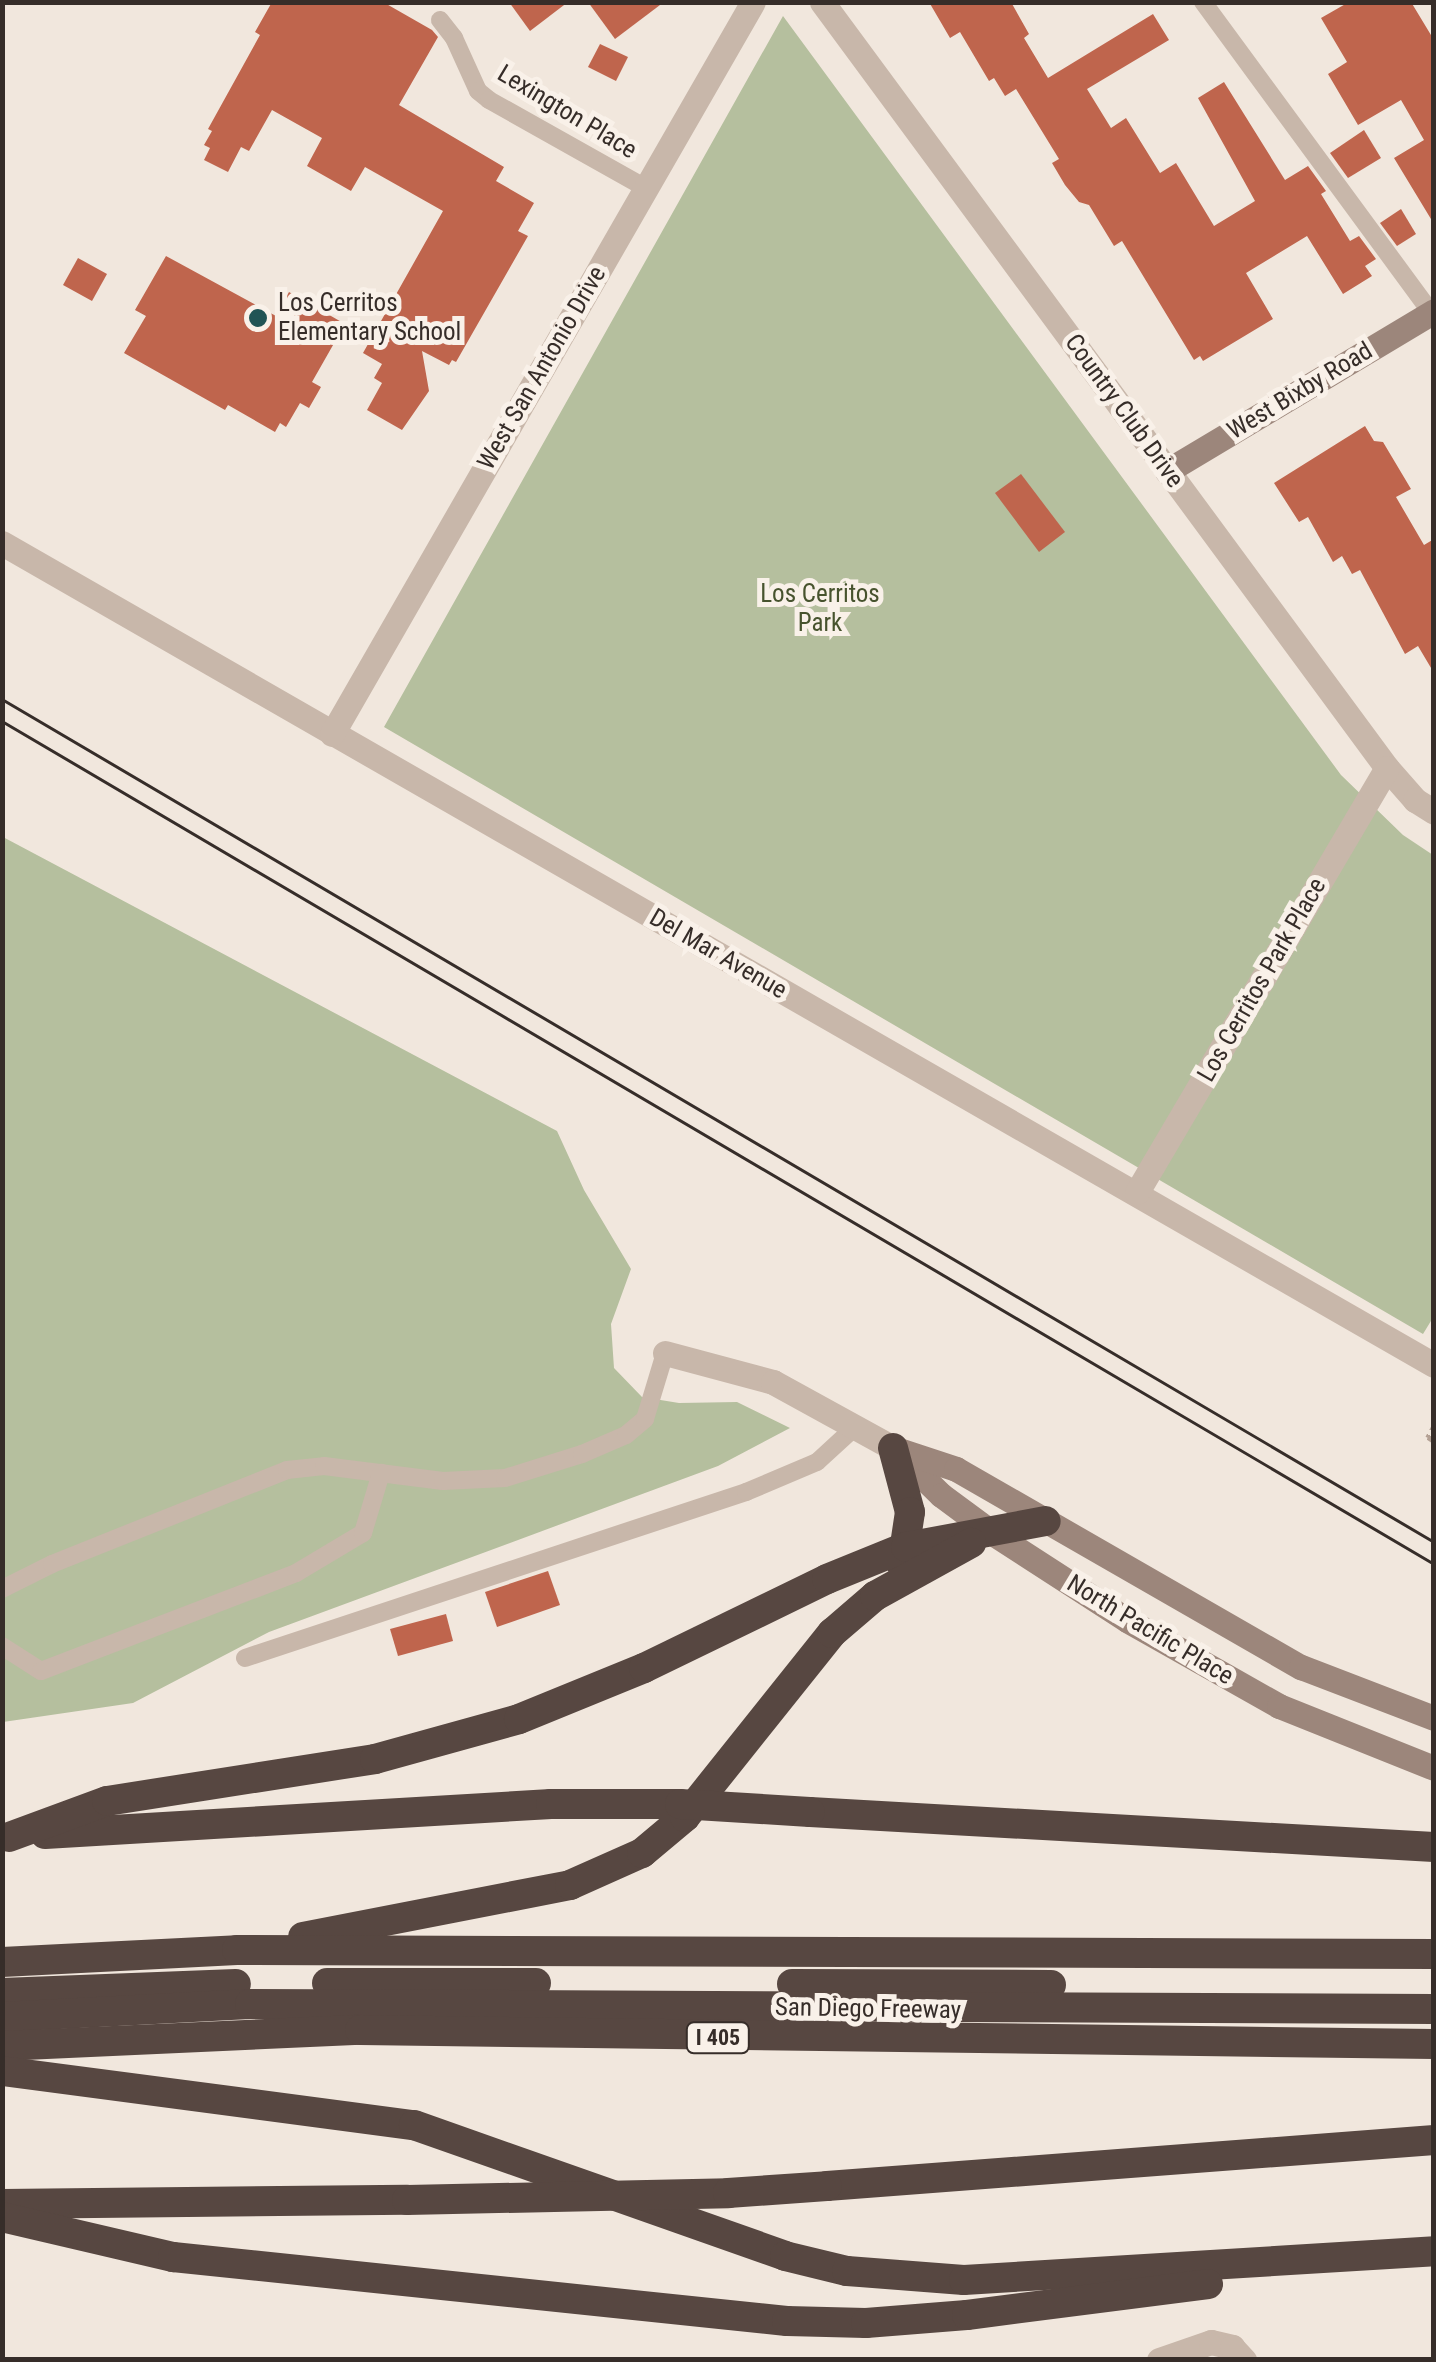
<!DOCTYPE html>
<style>
body{margin:0}
#map{position:relative;width:1436px;height:2362px;overflow:hidden;background:#f1e7dd;font-family:"Roboto Condensed",sans-serif}
div>[style]{position:absolute}
[style*='--x']{left:calc(var(--x)*1px);top:calc(var(--y)*1px);width:calc(var(--w)*1px);rotate:calc(var(--a)*1deg)}
.green>*{inset:0;background:#b5bf9e}
.building>*{inset:0;background:#bf654d}
.path>*{height:5px;margin-top:-2.5px;transform-origin:0;background:repeating-linear-gradient(90deg,#b4a194 0 5px,transparent 0 10px)}
.lane>*{height:18px;margin:-9px;padding:0 9px;transform-origin:9px;border-radius:9px;background:#c8b7aa}
.street>*{height:25px;margin:-12.5px;padding:0 12.5px;transform-origin:12.5px;border-radius:12.5px;background:#c8b7aa}
.secondary>*{height:25px;margin:-12.5px;padding:0 12.5px;transform-origin:12.5px;border-radius:12.5px;background:#9c867b}
.highway>*{height:30px;margin:-15px;padding:0 15px;transform-origin:15px;border-radius:15px;background:#574741}
.tram>*{height:2.5px;margin:-1.25px;padding:0 1.25px;transform-origin:1.25px;border-radius:1.25px;background:#362d29}
.highway-bridge>*{height:30px;margin:-15px;padding:0 15px;transform-origin:15px;border-radius:15px;background:#574741}
.dots>*{width:28px;height:28px;translate:-50% -50%;box-sizing:border-box;border:5px solid #f9f1e9;border-radius:50%}
span{translate:-50% -50%;white-space:nowrap;text-align:center;line-height:1.15;-webkit-text-stroke:10px #f9f1e9;paint-order:stroke}
.shield-label span{padding:2px 8px;background:#f9f1e9;border:2px solid;border-radius:8px;-webkit-text-stroke-width:0}
.shield-label{font-size:22px;color:#362d29;font-weight:700}
.street-label{font-size:25px;color:#362d29}
.poi-label{font-size:25px;color:#362d29}
.left{translate:0 -50%;text-align:left}
.park-label{font-size:25px;color:#47532e}
.frame{position:absolute;inset:0;border:5px solid #362d29;pointer-events:none}
</style>
<div id="map">
<div class="green">
<i style="clip-path:polygon(783px 16px,1341px 775px,1403px 835px,1433px 855px,1434px 1316px,1423px 1334px,384px 727px)"></i>
<i style="clip-path:polygon(3px 837px,557px 1131px,584px 1190px,631px 1269px,611px 1324px,614px 1368px,642px 1397px,679px 1403px,737px 1402px,790px 1428px,718px 1466px,269px 1632px,133px 1703px,3px 1722px)"></i>
</div>
<div class="building">
<i style="clip-path:polygon(272px 2px,383px 2px,432px 30px,438px 37px,399px 105px,504px 167px,496px 181px,534px 203px,518px 231px,528px 236px,456px 362px,452px 360px,449px 365px,422px 351px,429px 391px,402px 430px,367px 410px,382px 383px,374px 378px,382px 364px,363px 353px,443px 211px,365px 167px,351px 191px,307px 166px,322px 138px,272px 110px,249px 151px,241px 147px,228px 172px,204px 160px,210px 148px,204px 145px,212px 131px,208px 129px,260px 35px,255px 32px)"></i>
<i style="clip-path:polygon(509px 2px,568px 2px,530px 31px)"></i>
<i style="clip-path:polygon(588px 2px,664px 2px,615px 39px)"></i>
<i style="clip-path:polygon(929px 2px,1011px 2px,1029px 34px,1024px 38px,1048px 78px,1153px 14px,1169px 40px,1087px 89px,1111px 128px,1126px 118px,1160px 173px,1176px 163px,1214px 226px,1255px 201px,1198px 98px,1224px 82px,1285px 180px,1308px 166px,1326px 191px,1321px 194px,1350px 241px,1359px 236px,1376px 259px,1365px 266px,1372px 276px,1343px 294px,1307px 236px,1246px 273px,1273px 319px,1203px 361px,1200px 356px,1194px 360px,1122px 241px,1114px 246px,1089px 205px,1079px 202px,1065px 185px,1052px 163px,1059px 159px,1016px 89px,1005px 96px,994px 78px,989px 81px,960px 32px,950px 38px)"></i>
<i style="clip-path:polygon(1349px 2px,1411px 2px,1434px 40px,1434px 224px,1394px 158px,1424px 140px,1401px 100px,1358px 125px,1328px 74px,1347px 62px,1321px 18px)"></i>
<i style="clip-path:polygon(600px 44px,628px 57px,616px 81px,588px 67px)"></i>
<i style="clip-path:polygon(1364px 130px,1381px 158px,1348px 178px,1330px 153px)"></i>
<i style="clip-path:polygon(1401px 209px,1416px 234px,1397px 246px,1380px 223px)"></i>
<i style="clip-path:polygon(166px 256px,276px 316px,289px 292px,345px 324px,312px 382px,321px 387px,309px 408px,300px 403px,286px 427px,280px 423px,275px 432px,228px 405px,225px 410px,124px 353px,146px 316px,135px 310px)"></i>
<i style="clip-path:polygon(78px 258px,107px 274px,92px 301px,63px 285px)"></i>
<i style="clip-path:polygon(1365px 426px,1374px 441px,1383px 442px,1411px 489px,1396px 497px,1424px 545px,1434px 539px,1434px 673px,1418px 646px,1405px 654px,1360px 570px,1352px 574px,1342px 556px,1333px 562px,1308px 517px,1299px 522px,1274px 483px)"></i>
<i style="clip-path:polygon(1021px 474px,1065px 532px,1039px 552px,995px 493px)"></i>
<i style="clip-path:polygon(548px 1571px,560px 1605px,497px 1627px,485px 1592px)"></i>
<i style="clip-path:polygon(446px 1614px,453px 1641px,398px 1656px,390px 1629px)"></i>
</div>
<div class="path">
<i style="--x:1434;--y:1426;--w:13;--a:119"></i>
<i style="--x:1428;--y:1437;--w:7;--a:34"></i>
</div>
<div class="lane">
<i style="--x:1203;--y:2;--w:391;--a:53.7"></i>
<i style="--x:440;--y:20;--w:23;--a:52"></i>
<i style="--x:454;--y:38;--w:58;--a:65.6"></i>
<i style="--x:478;--y:91;--w:14;--a:39"></i>
<i style="--x:489;--y:100;--w:180;--a:29.3"></i>
<i style="--x:2;--y:1589;--w:56;--a:-26.6"></i>
<i style="--x:52;--y:1564;--w:253;--a:-21.8"></i>
<i style="--x:287;--y:1470;--w:37;--a:-6"></i>
<i style="--x:324;--y:1466;--w:120;--a:7.2"></i>
<i style="--x:443;--y:1481;--w:62;--a:-2.8"></i>
<i style="--x:505;--y:1478;--w:81;--a:-17.3"></i>
<i style="--x:582;--y:1454;--w:48;--a:-23.4"></i>
<i style="--x:626;--y:1435;--w:25;--a:-40"></i>
<i style="--x:645;--y:1419;--w:69;--a:-73.1"></i>
<i style="--x:2;--y:1646;--w:46;--a:32.7"></i>
<i style="--x:41;--y:1671;--w:273;--a:-21"></i>
<i style="--x:296;--y:1573;--w:78;--a:-30.8"></i>
<i style="--x:363;--y:1533;--w:63;--a:-73.3"></i>
<i style="--x:245;--y:1658;--w:528;--a:-18.33"></i>
<i style="--x:746;--y:1492;--w:77;--a:-22.9"></i>
<i style="--x:817;--y:1462;--w:52;--a:-42.6"></i>
</div>
<div class="street">
<i style="--x:822;--y:2;--w:952;--a:53.59"></i>
<i style="--x:1387;--y:768;--w:43;--a:48.8"></i>
<i style="--x:1415;--y:800;--w:22;--a:32"></i>
<i style="--x:2;--y:543;--w:1651;--a:29.86"></i>
<i style="--x:332;--y:734;--w:844;--a:-60.1"></i>
<i style="--x:1137;--y:1192;--w:492;--a:-59.5"></i>
<i style="--x:665;--y:1353;--w:112;--a:15"></i>
<i style="--x:773;--y:1382;--w:137;--a:28.8"></i>
<i style="--x:1159;--y:2360;--w:55;--a:-19.1"></i>
<i style="--x:1211;--y:2342;--w:22;--a:13"></i>
<i style="--x:1232;--y:2347;--w:18;--a:47"></i>
</div>
<div class="secondary">
<i style="--x:1167;--y:471;--w:311;--a:-30.9"></i>
<i style="--x:893;--y:1448;--w:67;--a:44.4"></i>
<i style="--x:941;--y:1495;--w:62;--a:36.5"></i>
<i style="--x:991;--y:1532;--w:162;--a:32.9"></i>
<i style="--x:1127;--y:1620;--w:175;--a:29.5"></i>
<i style="--x:1279;--y:1706;--w:167;--a:21.8"></i>
<i style="--x:899;--y:1450;--w:60;--a:18.4"></i>
<i style="--x:956;--y:1469;--w:398;--a:29.9"></i>
<i style="--x:1301;--y:1667;--w:142;--a:21"></i>
</div>
<div class="highway">
<i style="--x:893;--y:1448;--w:66;--a:75.1"></i>
<i style="--x:910;--y:1512;--w:54;--a:98.6"></i>
<i style="--x:810;--y:1812;--w:625;--a:3.21"></i>
<i style="--x:45;--y:1834;--w:507;--a:-3.39"></i>
<i style="--x:9;--y:1837;--w:104;--a:-20.2"></i>
<i style="--x:107;--y:1801;--w:271;--a:-8.9"></i>
<i style="--x:375;--y:1759;--w:149;--a:-15.5"></i>
<i style="--x:519;--y:1719;--w:135;--a:-22.2"></i>
<i style="--x:644;--y:1668;--w:203;--a:-25.9"></i>
<i style="--x:827;--y:1579;--w:85;--a:-22.1"></i>
<i style="--x:906;--y:1547;--w:142;--a:-10.5"></i>
<i style="--x:303;--y:1937;--w:272;--a:-11"></i>
<i style="--x:570;--y:1885;--w:79;--a:-24"></i>
<i style="--x:642;--y:1853;--w:56;--a:-39.9"></i>
<i style="--x:685;--y:1817;--w:236;--a:-51.4"></i>
<i style="--x:832;--y:1633;--w:57;--a:-40.7"></i>
<i style="--x:875;--y:1596;--w:110;--a:-28.9"></i>
<i style="--x:2;--y:1962;--w:235;--a:-2.9"></i>
<i style="--x:237;--y:1950;--w:1197;--a:0.19"></i>
<i style="--x:327;--y:1983;--w:209;--a:0"></i>
<i style="--x:792;--y:1984;--w:259;--a:0.2"></i>
<i style="--x:2;--y:1993;--w:234;--a:-2.2"></i>
<i style="--x:2;--y:2017;--w:248;--a:-3"></i>
<i style="--x:250;--y:2004;--w:1184;--a:0.24"></i>
<i style="--x:2;--y:2046;--w:358;--a:-2.6"></i>
<i style="--x:360;--y:2030;--w:1074;--a:0.75"></i>
<i style="--x:2;--y:2071;--w:416;--a:7.5"></i>
<i style="--x:414;--y:2125;--w:393;--a:19.4"></i>
<i style="--x:785;--y:2256;--w:64;--a:13.6"></i>
<i style="--x:847;--y:2271;--w:117;--a:4.4"></i>
<i style="--x:964;--y:2280;--w:471;--a:-3.5"></i>
<i style="--x:827;--y:2186;--w:609;--a:-4.33"></i>
<i style="--x:2;--y:2204;--w:405;--a:-0.6"></i>
<i style="--x:2;--y:2217;--w:176;--a:13.2"></i>
<i style="--x:173;--y:2257;--w:617;--a:5.95"></i>
<i style="--x:787;--y:2321;--w:79;--a:1.5"></i>
<i style="--x:866;--y:2323;--w:101;--a:-4.5"></i>
<i style="--x:967;--y:2315;--w:243;--a:-7.3"></i>
</div>
<div class="tram">
<i style="--x:2;--y:699;--w:1662;--a:30.48"></i>
<i style="--x:2;--y:721;--w:1662;--a:30.48"></i>
</div>
<div class="highway-bridge">
<i style="--x:551;--y:1804;--w:129;--a:0"></i>
<i style="--x:680;--y:1804;--w:130;--a:3.5"></i>
<i style="--x:407;--y:2200;--w:321;--a:-1.2"></i>
<i style="--x:728;--y:2193;--w:99;--a:-4"></i>
</div>
<div class="dots">
<i style="left:258px;top:318px;background:#215455"></i>
</div>
<div class="shield-label">
<span style="left:718px;top:2038px">I 405</span>
</div>
<div class="street-label">
<span style="left:567px;top:112px;rotate:31deg">Lexington Place</span>
<span style="left:542px;top:368px;rotate:-60deg">West San Antonio Drive</span>
<span style="left:1300px;top:391px;rotate:-31deg">West Bixby Road</span>
<span style="left:1124px;top:411px;rotate:54deg">Country Club Drive</span>
<span style="left:718px;top:954px;rotate:30deg">Del Mar Avenue</span>
<span style="left:1262px;top:980px;rotate:-60deg">Los Cerritos Park Place</span>
<span style="left:1150px;top:1630px;rotate:31deg">North Pacific Place</span>
<span style="left:868px;top:2009px;rotate:1deg">San Diego Freeway</span>
</div>
<div class="poi-label">
<span class="left" style="left:278px;top:318px">Los Cerritos<br>Elementary School</span>
</div>
<div class="park-label">
<span style="left:820px;top:609px">Los Cerritos<br>Park</span>
</div>
<div class="frame"></div>
</div>
